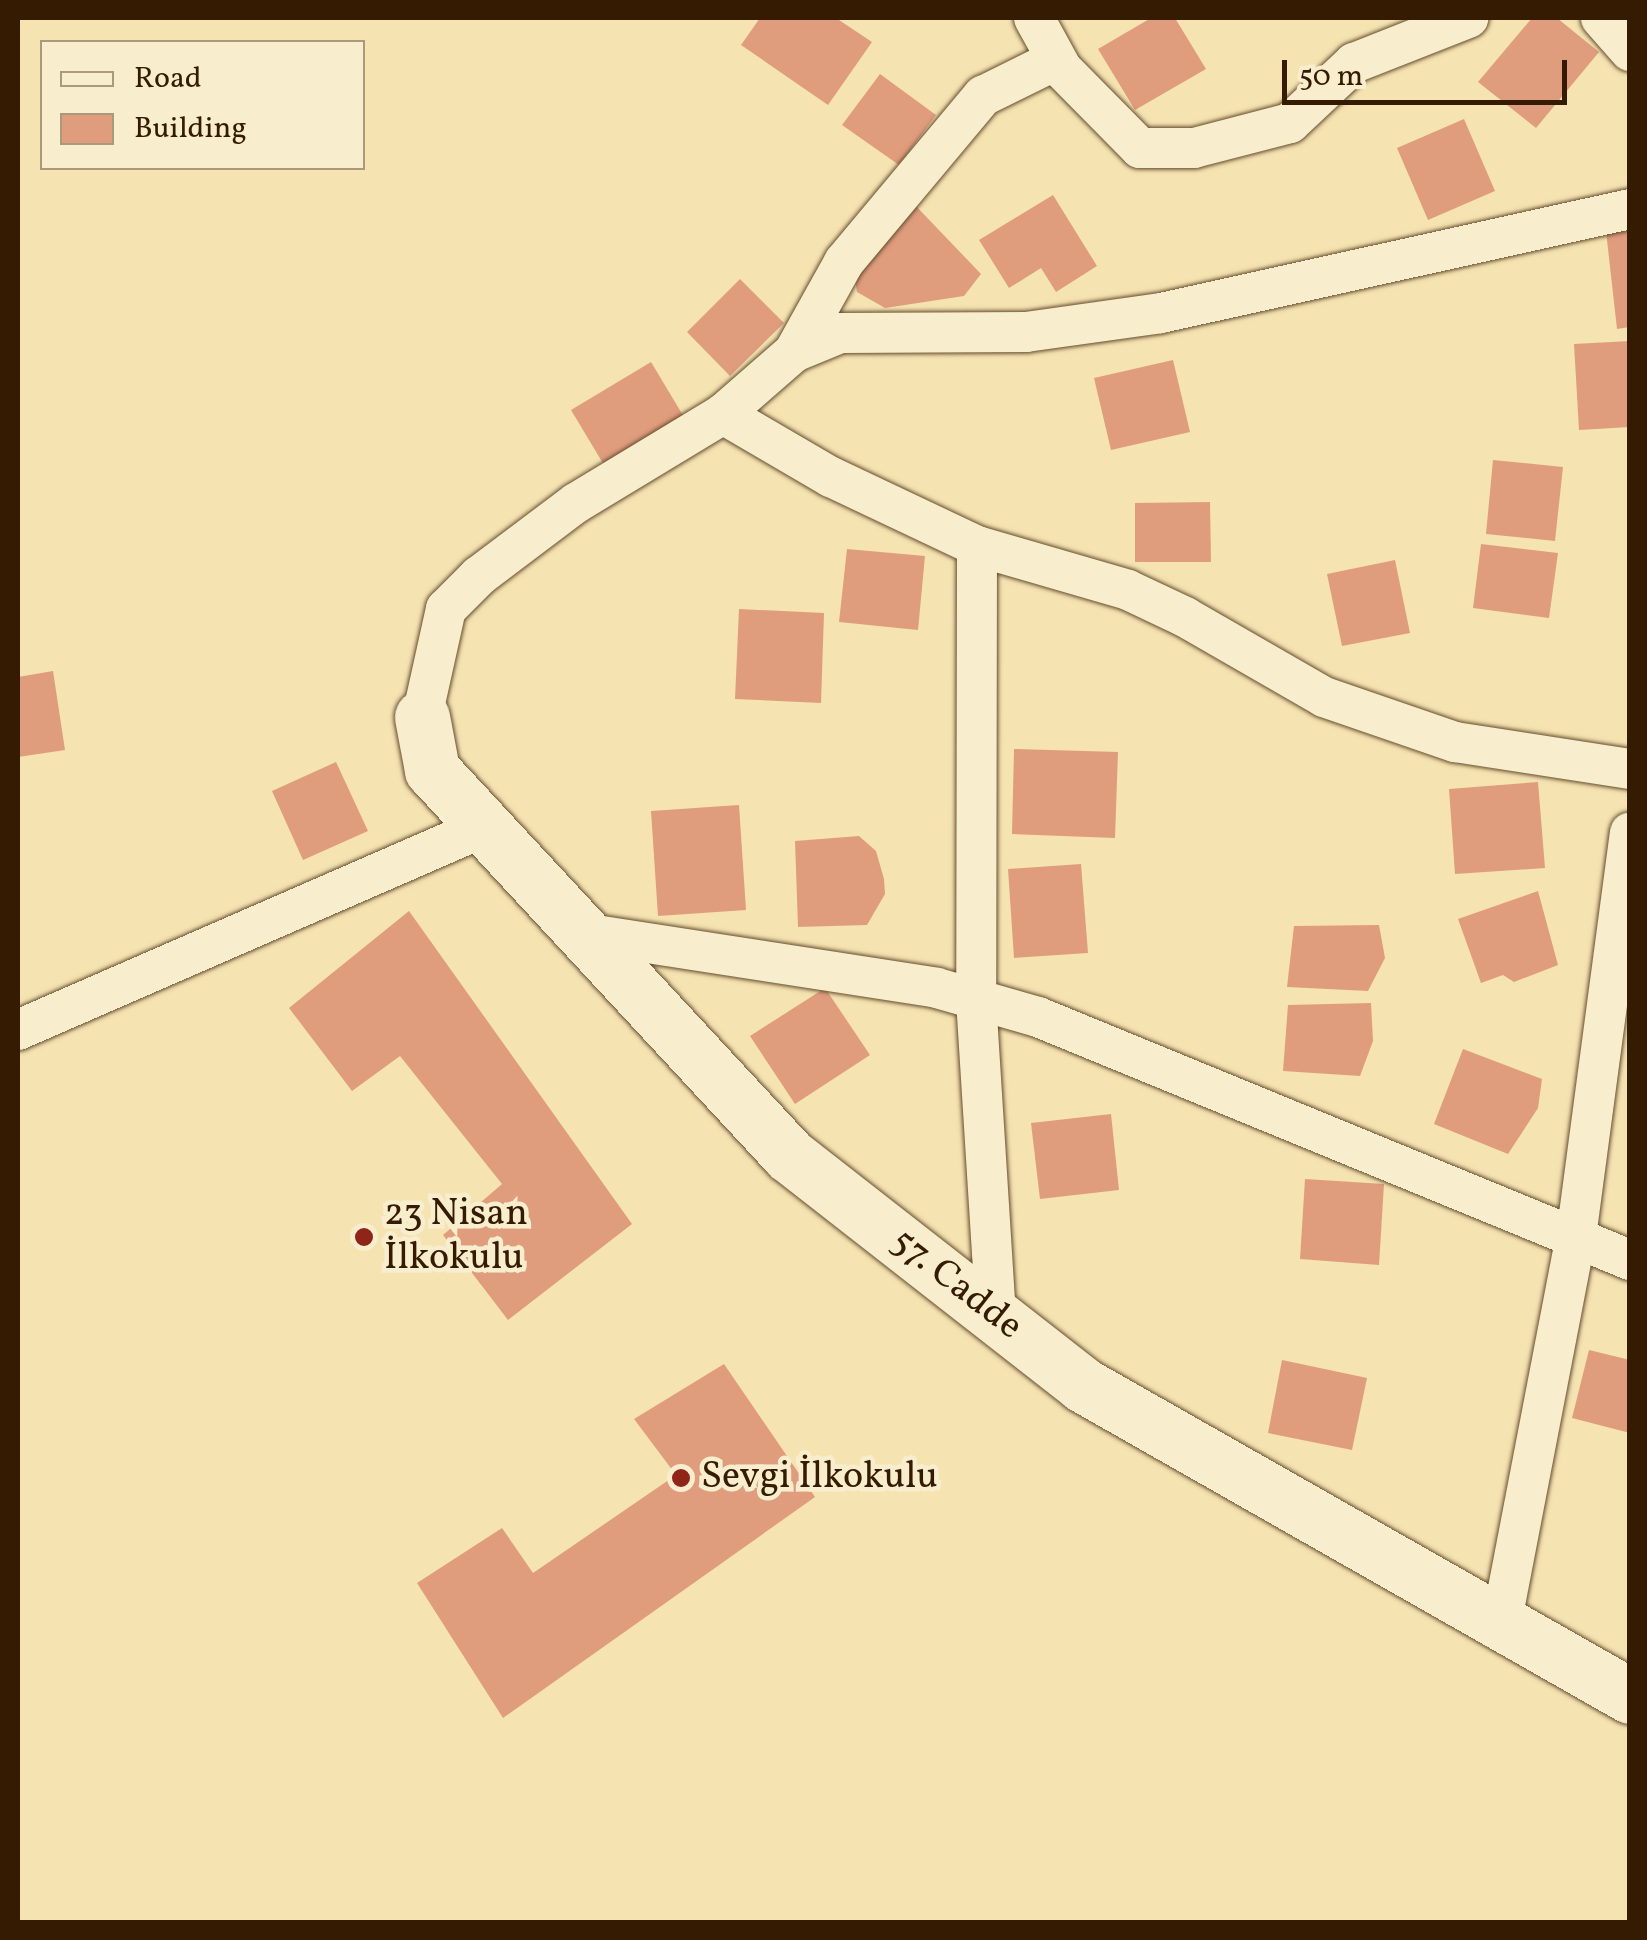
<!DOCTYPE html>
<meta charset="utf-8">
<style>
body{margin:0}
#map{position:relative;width:1647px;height:1940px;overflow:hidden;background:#f5e3b2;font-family:Vollkorn,serif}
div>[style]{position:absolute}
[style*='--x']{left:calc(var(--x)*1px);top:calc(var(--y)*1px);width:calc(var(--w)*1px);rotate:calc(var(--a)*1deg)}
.building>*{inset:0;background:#e09d7e}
.roads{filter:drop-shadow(0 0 2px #654d2d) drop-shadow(0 0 2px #654d2d)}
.street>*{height:40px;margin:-20px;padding:0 20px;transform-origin:20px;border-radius:20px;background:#f8edcd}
.secondary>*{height:55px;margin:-27.5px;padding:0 27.5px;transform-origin:27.5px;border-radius:27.5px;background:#f8edcd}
.dots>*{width:28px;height:28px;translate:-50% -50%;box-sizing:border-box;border:5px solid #f8edcd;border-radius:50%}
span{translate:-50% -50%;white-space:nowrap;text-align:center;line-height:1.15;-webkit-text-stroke:9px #f8edcd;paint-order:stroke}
.poi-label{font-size:38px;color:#351b01}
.left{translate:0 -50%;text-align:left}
.street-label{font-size:38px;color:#351b01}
.frame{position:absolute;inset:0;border:20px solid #351b01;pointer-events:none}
.legend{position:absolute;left:40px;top:40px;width:325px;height:130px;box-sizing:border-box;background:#f8edcd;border:2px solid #aa997b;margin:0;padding:12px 18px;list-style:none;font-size:30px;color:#351b01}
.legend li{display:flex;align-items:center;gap:20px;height:50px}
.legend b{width:50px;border:2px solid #aa997b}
.scale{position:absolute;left:1282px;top:60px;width:285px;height:45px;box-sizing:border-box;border:5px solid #351b01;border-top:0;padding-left:12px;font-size:30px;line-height:35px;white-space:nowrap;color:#351b01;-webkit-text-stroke:8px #f8edcd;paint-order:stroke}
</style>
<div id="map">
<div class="building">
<i style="clip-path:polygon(760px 18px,836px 18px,872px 42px,828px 105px,741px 45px)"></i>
<i style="clip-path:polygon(1151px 18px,1175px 18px,1206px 69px,1135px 110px,1098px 49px)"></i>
<i style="clip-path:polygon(1532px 18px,1557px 18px,1599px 52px,1536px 128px,1478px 82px)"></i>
<i style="clip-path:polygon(880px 74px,936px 115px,899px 165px,842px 125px)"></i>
<i style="clip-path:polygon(1464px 119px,1495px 191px,1428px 220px,1397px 148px)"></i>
<i style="clip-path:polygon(1053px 195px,1097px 266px,1056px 292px,1041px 268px,1009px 288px,979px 240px)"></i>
<i style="clip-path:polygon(914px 204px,981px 274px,964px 296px,885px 308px,857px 292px,855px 280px)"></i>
<i style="clip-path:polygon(1630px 228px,1630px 327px,1617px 329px,1606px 231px)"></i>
<i style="clip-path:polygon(740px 279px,784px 323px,730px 376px,687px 332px)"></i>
<i style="clip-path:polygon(1630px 341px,1630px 427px,1579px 430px,1574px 344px)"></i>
<i style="clip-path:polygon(1173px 360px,1190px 432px,1111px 450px,1094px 378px)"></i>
<i style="clip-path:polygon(651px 362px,684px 417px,604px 465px,571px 410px)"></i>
<i style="clip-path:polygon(1493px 460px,1563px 467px,1555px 541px,1486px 534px)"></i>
<i style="clip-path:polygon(1210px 502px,1211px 562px,1135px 562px,1135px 503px)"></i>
<i style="clip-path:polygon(1481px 544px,1558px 553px,1549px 618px,1473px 608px)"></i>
<i style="clip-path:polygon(847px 549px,925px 556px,918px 630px,839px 622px)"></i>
<i style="clip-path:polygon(1395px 560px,1410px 633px,1342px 646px,1327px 574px)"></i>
<i style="clip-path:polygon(739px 609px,824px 613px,821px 703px,735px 699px)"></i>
<i style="clip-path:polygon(53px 671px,65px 750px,18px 757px,18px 677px)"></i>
<i style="clip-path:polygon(1014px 749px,1118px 752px,1115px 838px,1012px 834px)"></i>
<i style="clip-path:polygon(336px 762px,368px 831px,303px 860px,272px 791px)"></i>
<i style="clip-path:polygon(1538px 782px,1545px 868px,1455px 874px,1449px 789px)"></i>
<i style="clip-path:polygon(739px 805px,746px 910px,658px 916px,651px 811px)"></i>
<i style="clip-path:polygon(859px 836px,876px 851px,884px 879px,885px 894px,867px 925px,798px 927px,795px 841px)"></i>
<i style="clip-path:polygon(1081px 864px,1088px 953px,1014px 958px,1008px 869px)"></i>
<i style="clip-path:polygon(1538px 891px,1558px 965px,1514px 982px,1503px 975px,1481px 983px,1458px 919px)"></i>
<i style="clip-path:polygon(409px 911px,632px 1224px,508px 1320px,443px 1235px,502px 1184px,400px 1056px,352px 1091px,289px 1008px)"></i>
<i style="clip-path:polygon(1379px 925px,1385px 958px,1368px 991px,1287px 987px,1294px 926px)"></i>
<i style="clip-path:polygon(825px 988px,870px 1055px,795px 1104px,750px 1036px)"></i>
<i style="clip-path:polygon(1371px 1003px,1373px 1041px,1360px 1076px,1283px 1071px,1288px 1005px)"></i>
<i style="clip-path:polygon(1463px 1049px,1542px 1079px,1538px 1108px,1508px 1154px,1434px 1124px)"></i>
<i style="clip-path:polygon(1111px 1114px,1119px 1190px,1040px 1199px,1031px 1123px)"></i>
<i style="clip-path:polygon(1305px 1179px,1384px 1184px,1379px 1265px,1300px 1259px)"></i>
<i style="clip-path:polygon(1589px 1350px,1630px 1360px,1630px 1433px,1572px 1418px)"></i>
<i style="clip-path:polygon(1282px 1360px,1367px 1378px,1352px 1450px,1268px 1433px)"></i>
<i style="clip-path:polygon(724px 1364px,815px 1497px,503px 1718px,417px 1583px,502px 1528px,533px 1573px,676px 1475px,634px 1419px)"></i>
</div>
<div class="roads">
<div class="street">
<i style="--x:1034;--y:18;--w:58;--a:61.2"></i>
<i style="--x:1062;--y:69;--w:111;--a:45.4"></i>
<i style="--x:1140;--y:148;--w:54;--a:0"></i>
<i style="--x:1194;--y:148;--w:99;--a:-14.6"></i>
<i style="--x:1290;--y:123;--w:88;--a:-43.2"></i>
<i style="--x:1354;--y:63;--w:123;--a:-21.5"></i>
<i style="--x:1601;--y:18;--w:44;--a:48.7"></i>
<i style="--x:794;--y:352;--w:103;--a:-60.9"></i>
<i style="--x:844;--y:262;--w:217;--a:-50.1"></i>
<i style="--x:983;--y:96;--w:81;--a:-26.3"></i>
<i style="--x:723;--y:414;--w:125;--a:30.3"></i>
<i style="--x:831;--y:477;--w:161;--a:25.3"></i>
<i style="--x:977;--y:546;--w:157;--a:16.2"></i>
<i style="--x:1128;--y:590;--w:63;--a:25.3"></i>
<i style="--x:1185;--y:617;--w:160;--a:29.9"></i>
<i style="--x:1324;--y:697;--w:139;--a:19"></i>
<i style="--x:1455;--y:742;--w:177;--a:8.8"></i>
<i style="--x:977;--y:546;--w:453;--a:90.1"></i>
<i style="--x:976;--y:999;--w:319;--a:86.4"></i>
<i style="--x:422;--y:717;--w:111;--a:-77.5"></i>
<i style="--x:446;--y:609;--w:47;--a:-45"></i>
<i style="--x:479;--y:576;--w:121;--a:-37"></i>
<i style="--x:576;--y:503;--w:172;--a:-31.2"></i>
<i style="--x:723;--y:414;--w:94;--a:-41.1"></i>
<i style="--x:794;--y:352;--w:50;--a:-22.4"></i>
<i style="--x:840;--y:333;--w:186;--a:-0.3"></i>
<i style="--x:1026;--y:332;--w:136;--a:-8"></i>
<i style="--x:1161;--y:313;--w:480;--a:-12.5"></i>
<i style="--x:583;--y:933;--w:358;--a:8.8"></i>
<i style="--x:937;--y:988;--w:105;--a:16"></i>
<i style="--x:1038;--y:1017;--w:640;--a:22.32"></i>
<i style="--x:18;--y:1030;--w:508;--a:-23.54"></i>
<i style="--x:1502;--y:1620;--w:390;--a:-79.1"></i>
<i style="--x:1576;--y:1237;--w:408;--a:-82.4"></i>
</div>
<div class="secondary">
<i style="--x:422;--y:717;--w:54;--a:79.3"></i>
<i style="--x:432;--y:770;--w:525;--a:47.16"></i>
<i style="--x:789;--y:1155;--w:373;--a:38"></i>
<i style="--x:1083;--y:1385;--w:629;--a:29.62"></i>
</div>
</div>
<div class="dots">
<i style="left:364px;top:1237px;background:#8f2418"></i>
<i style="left:681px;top:1478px;background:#8f2418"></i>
</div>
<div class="poi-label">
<span class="left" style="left:384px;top:1237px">23 Nisan<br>İlkokulu</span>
<span class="left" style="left:701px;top:1478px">Sevgi İlkokulu</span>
</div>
<div class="street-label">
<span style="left:956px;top:1285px;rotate:38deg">57. Cadde</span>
</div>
<div class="frame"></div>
<ul class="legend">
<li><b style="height:12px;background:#f8edcd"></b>Road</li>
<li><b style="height:28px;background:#e09d7e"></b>Building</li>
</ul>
<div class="scale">50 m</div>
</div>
